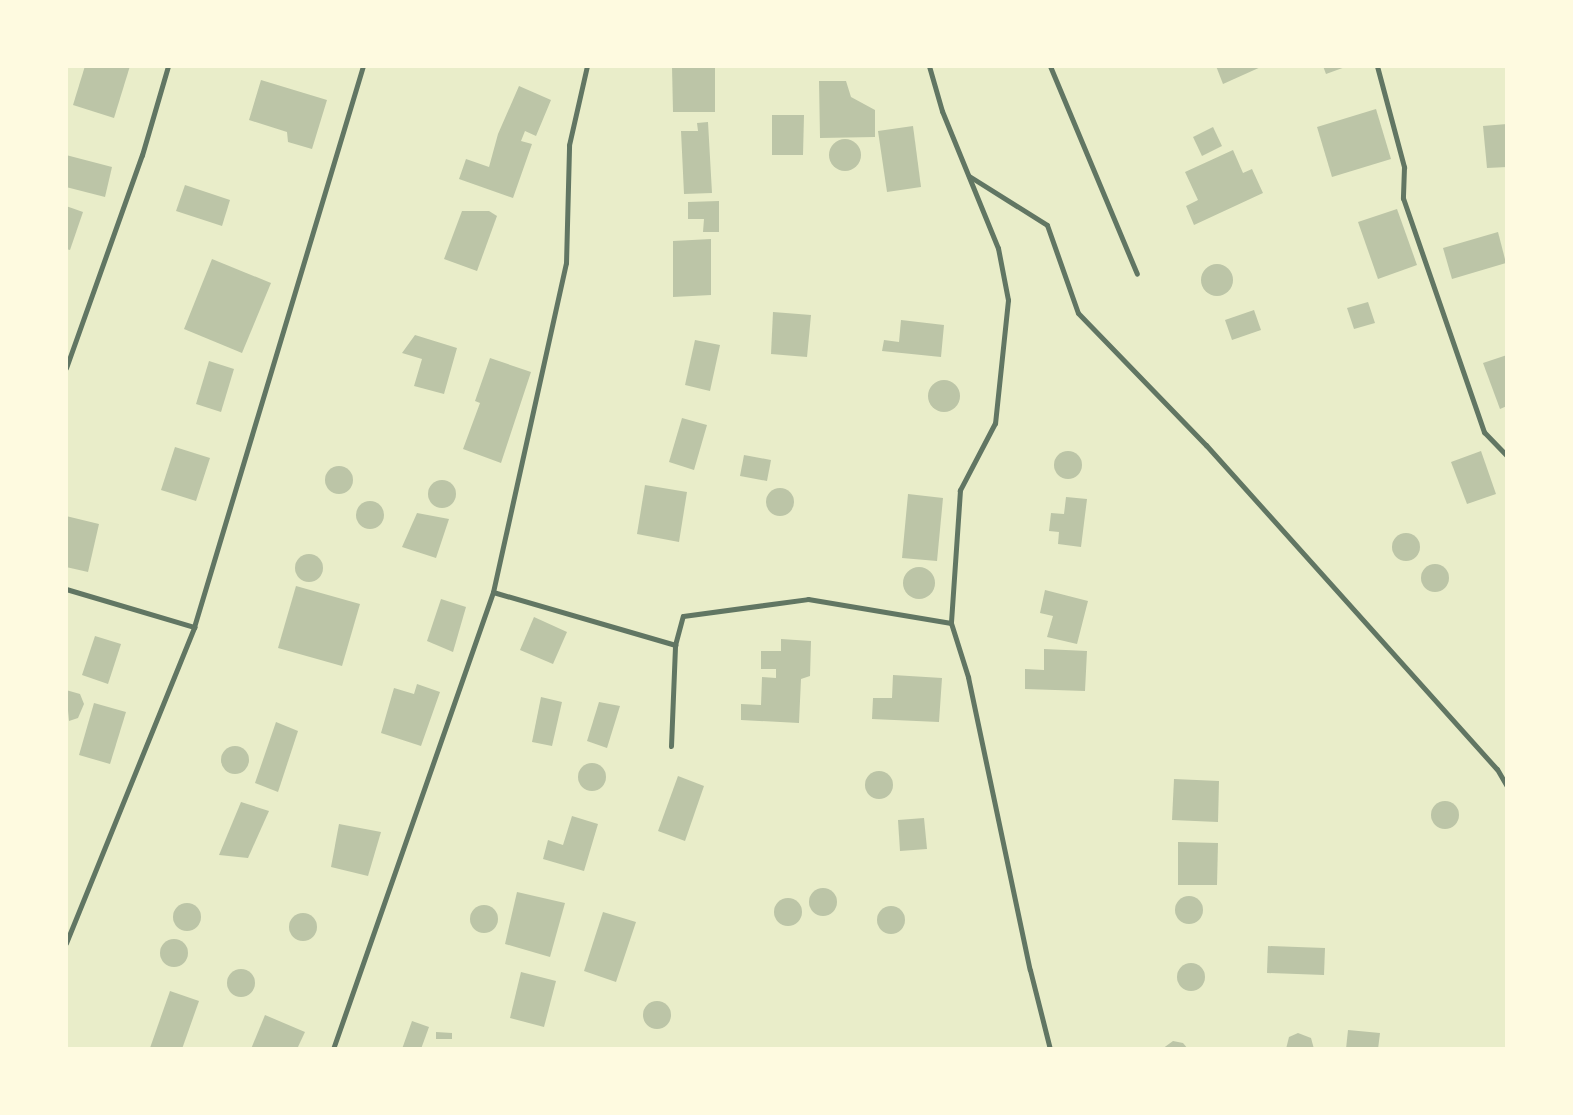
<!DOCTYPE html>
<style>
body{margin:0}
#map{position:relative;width:1573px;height:1115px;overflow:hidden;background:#e9edc9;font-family:"Work Sans",sans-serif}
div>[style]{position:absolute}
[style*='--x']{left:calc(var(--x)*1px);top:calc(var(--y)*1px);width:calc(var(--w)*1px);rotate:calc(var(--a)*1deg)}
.building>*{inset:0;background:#bcc5a7}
.round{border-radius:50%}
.minor>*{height:5px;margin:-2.5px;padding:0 2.5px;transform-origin:2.5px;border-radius:2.5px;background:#617663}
span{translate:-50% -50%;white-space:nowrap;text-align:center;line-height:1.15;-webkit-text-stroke:4.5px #fefae0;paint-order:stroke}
.frame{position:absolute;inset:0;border:68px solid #fefae0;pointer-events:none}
</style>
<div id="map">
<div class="building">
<i style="clip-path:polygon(85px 66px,130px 66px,114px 118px,73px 105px)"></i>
<i style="clip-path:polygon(672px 66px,715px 66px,715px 112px,673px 112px)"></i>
<i style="clip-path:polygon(1216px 66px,1263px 66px,1223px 84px)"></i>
<i style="clip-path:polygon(1323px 66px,1348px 66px,1326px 74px)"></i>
<i style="clip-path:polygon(261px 80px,327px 100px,312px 149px,288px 142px,287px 132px,249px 120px)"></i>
<i style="clip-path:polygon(819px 81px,846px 81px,851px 97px,875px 110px,875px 137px,820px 138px)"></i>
<i style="clip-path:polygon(519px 86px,551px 100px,536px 136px,525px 131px,521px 141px,532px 144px,513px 198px,459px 179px,466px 159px,489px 167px,498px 134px)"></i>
<i style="clip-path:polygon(1376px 109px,1391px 159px,1332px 177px,1317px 127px)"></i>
<i style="clip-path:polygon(772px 115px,804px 115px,803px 155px,772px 155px)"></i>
<i style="clip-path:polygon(708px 122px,712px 193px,684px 194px,681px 131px,698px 131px,697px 123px)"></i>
<i style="clip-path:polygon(1507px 124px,1507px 167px,1487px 168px,1483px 126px)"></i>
<i style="clip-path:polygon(913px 126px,921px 187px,887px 192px,878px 131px)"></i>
<i style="clip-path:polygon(1213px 127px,1222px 146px,1202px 156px,1193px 137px)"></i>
<i class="round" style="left:829px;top:139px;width:32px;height:32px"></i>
<i style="clip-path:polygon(1233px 150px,1243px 173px,1252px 169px,1263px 193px,1194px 225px,1186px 206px,1198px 200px,1185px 172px)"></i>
<i style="clip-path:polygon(66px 155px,112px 167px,105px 197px,66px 187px)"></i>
<i style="clip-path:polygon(185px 185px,230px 200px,222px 226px,176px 211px)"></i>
<i style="clip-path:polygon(719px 201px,719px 232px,703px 232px,704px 219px,688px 219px,688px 202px)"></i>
<i style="clip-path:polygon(66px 206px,83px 212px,70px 250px,66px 249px)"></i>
<i style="clip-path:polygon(1397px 209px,1417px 265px,1378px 279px,1358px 222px)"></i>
<i style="clip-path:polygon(462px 211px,489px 211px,497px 216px,477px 271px,444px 259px)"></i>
<i style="clip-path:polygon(1498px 232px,1506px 263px,1452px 279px,1443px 248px)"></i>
<i style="clip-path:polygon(711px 239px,711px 295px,673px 297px,673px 241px)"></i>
<i style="clip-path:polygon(212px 259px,271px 283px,242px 353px,184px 329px)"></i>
<i class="round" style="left:1201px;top:264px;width:32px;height:32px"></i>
<i style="clip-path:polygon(1368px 302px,1375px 323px,1354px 329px,1347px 308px)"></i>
<i style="clip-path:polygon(1254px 310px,1261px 330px,1232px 340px,1225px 320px)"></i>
<i style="clip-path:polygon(773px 312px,811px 315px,807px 357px,771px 354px)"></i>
<i style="clip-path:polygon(901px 320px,944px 325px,941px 357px,882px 351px,884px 340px,899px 342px)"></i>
<i style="clip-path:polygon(415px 335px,457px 348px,444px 394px,414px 386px,422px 359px,402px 353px)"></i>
<i style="clip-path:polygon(695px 340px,720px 345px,710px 391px,685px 385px)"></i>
<i style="clip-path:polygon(1507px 355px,1507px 406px,1500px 409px,1483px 363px)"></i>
<i style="clip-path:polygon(490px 358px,531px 372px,501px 463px,463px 449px,480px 403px,475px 401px)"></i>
<i style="clip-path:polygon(209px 361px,234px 369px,221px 412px,196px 404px)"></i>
<i class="round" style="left:928px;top:380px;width:32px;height:32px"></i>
<i style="clip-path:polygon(682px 418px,707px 425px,694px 470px,669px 462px)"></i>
<i style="clip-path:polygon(175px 447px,210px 458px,196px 501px,161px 490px)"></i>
<i class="round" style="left:1054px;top:451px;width:28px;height:28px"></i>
<i style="clip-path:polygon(1481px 451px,1496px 494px,1467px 504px,1451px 462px)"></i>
<i style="clip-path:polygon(744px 455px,771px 460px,767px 481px,740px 476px)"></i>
<i class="round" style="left:325px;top:466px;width:28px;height:28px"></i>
<i class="round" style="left:428px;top:480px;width:28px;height:28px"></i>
<i style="clip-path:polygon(645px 485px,687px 492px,679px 542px,637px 534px)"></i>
<i class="round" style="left:766px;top:488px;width:28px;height:28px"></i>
<i style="clip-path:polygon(908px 494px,943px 498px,937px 561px,902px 558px)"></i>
<i style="clip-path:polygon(1066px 497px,1087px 499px,1081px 547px,1058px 544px,1059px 532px,1049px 531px,1051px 513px,1064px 514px)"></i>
<i class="round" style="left:356px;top:501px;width:28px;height:28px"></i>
<i style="clip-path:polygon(417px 513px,449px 519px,436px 558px,402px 547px)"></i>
<i style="clip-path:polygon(66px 516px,99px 524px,88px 572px,66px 567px)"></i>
<i class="round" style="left:1392px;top:533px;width:28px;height:28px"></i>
<i class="round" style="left:295px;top:554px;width:28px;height:28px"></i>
<i class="round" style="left:1421px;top:564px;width:28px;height:28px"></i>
<i class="round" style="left:903px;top:567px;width:32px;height:32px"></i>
<i style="clip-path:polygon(296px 586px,360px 604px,342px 666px,278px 648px)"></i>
<i style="clip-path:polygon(1045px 590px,1088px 601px,1077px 644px,1047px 637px,1053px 616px,1040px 613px)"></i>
<i style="clip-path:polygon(441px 599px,466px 607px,453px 652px,427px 641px)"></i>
<i style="clip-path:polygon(534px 617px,567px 632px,553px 664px,520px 650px)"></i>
<i style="clip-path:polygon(95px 636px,121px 644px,108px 684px,82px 675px)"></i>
<i style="clip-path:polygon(781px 639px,811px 641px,810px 676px,801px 679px,799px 723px,741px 720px,741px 704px,761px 705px,762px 677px,776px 678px,776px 669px,761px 669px,761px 651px,781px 651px)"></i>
<i style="clip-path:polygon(1044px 649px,1087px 651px,1085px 691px,1025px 689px,1025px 669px,1044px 670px)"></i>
<i style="clip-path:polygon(893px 675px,942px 678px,939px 722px,872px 719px,873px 698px,892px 698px)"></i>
<i style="clip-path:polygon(417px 684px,440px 692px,421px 746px,381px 733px,394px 688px,414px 694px)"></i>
<i style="clip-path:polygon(66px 690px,80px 694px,84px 704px,78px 718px,69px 721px)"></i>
<i style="clip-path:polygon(541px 697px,562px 702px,552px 746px,532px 742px)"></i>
<i style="clip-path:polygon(599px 702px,620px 706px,607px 748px,587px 741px)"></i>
<i style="clip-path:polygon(94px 703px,126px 712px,110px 764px,79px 755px)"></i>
<i style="clip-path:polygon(276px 722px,298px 731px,278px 792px,255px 783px)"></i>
<i class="round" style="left:221px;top:746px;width:28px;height:28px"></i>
<i class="round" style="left:578px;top:763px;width:28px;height:28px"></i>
<i class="round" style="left:865px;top:771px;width:28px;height:28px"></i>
<i style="clip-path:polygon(678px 776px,704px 786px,685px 841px,658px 831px)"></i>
<i style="clip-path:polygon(1174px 779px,1219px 781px,1218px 822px,1172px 820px)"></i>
<i class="round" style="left:1431px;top:801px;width:28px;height:28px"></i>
<i style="clip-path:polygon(241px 802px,269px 811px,248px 858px,219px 855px)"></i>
<i style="clip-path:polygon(572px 816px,598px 824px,584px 871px,543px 859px,548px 840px,563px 845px)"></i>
<i style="clip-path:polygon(924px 818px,927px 849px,900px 851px,898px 820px)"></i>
<i style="clip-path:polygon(339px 824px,381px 832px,368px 876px,331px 867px)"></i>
<i style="clip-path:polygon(1178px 842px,1218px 843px,1217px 885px,1178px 885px)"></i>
<i class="round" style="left:809px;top:888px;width:28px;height:28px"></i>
<i style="clip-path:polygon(517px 892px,565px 903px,550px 957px,505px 944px)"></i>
<i class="round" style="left:1175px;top:896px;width:28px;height:28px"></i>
<i class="round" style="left:774px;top:898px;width:28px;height:28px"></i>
<i class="round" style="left:173px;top:903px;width:28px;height:28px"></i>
<i class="round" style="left:470px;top:905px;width:28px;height:28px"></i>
<i class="round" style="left:877px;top:906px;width:28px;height:28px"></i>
<i style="clip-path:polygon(603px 912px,636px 922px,616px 982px,584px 971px)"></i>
<i class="round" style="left:289px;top:913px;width:28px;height:28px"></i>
<i class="round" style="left:160px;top:939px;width:28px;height:28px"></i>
<i style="clip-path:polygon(1268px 946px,1325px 948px,1324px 975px,1267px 973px)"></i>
<i class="round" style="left:1177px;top:963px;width:28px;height:28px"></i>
<i class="round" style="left:227px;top:969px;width:28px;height:28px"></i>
<i style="clip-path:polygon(521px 972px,556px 981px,544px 1027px,510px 1018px)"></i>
<i style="clip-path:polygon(170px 991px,199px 1001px,182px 1049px,153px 1049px,150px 1048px)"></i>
<i class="round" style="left:643px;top:1001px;width:28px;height:28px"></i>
<i style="clip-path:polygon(265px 1015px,305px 1032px,297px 1049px,251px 1049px)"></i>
<i style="clip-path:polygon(412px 1021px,429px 1027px,421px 1049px,402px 1049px)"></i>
<i style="clip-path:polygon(1348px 1030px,1380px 1033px,1378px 1049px,1346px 1049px)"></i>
<i style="clip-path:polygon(436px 1032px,452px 1033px,452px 1039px,436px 1039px)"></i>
<i style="clip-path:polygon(1298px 1033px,1311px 1038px,1314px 1049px,1286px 1049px,1289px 1037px)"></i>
<i style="clip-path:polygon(1173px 1041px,1183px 1043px,1188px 1049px,1162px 1049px)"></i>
</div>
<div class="minor">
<i style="--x:929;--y:66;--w:47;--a:73.9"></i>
<i style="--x:942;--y:111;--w:148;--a:67.8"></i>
<i style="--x:998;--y:248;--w:53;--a:79.1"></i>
<i style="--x:1008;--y:300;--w:124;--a:96"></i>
<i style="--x:995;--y:423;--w:76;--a:117.6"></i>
<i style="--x:960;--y:490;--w:133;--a:93.9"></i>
<i style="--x:951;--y:623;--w:57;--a:72.5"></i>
<i style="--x:968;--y:677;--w:299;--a:78.1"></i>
<i style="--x:1030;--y:970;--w:81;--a:75.8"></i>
<i style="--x:1050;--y:66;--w:225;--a:67.3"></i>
<i style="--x:1377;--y:66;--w:105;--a:75"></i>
<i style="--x:1404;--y:167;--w:31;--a:92"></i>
<i style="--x:1403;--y:198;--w:248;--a:70.9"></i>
<i style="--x:1484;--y:432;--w:33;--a:46"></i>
<i style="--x:969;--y:176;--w:92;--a:32.1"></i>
<i style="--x:1047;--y:225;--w:93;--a:70.6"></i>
<i style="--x:1078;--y:313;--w:184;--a:45.9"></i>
<i style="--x:1206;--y:445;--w:435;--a:48.1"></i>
<i style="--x:1497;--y:769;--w:20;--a:60"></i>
<i style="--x:66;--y:368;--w:226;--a:-70.4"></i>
<i style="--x:142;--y:155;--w:93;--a:-73.7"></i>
<i style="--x:66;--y:589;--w:134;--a:16.5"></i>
<i style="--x:493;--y:592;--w:190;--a:16.2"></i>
<i style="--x:675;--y:645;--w:30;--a:-75"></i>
<i style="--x:683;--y:616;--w:126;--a:-7.7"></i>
<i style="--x:808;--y:599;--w:145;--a:9.5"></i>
<i style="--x:671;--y:746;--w:101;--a:-87.7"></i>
<i style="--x:66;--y:943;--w:341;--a:-67.9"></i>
<i style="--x:194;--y:627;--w:586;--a:-73.24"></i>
<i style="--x:333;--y:1049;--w:484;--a:-70.7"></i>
<i style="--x:493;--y:592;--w:337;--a:-77.5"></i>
<i style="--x:566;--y:263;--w:118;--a:-88.5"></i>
<i style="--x:569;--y:145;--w:81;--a:-77.2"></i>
</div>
<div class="frame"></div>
</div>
